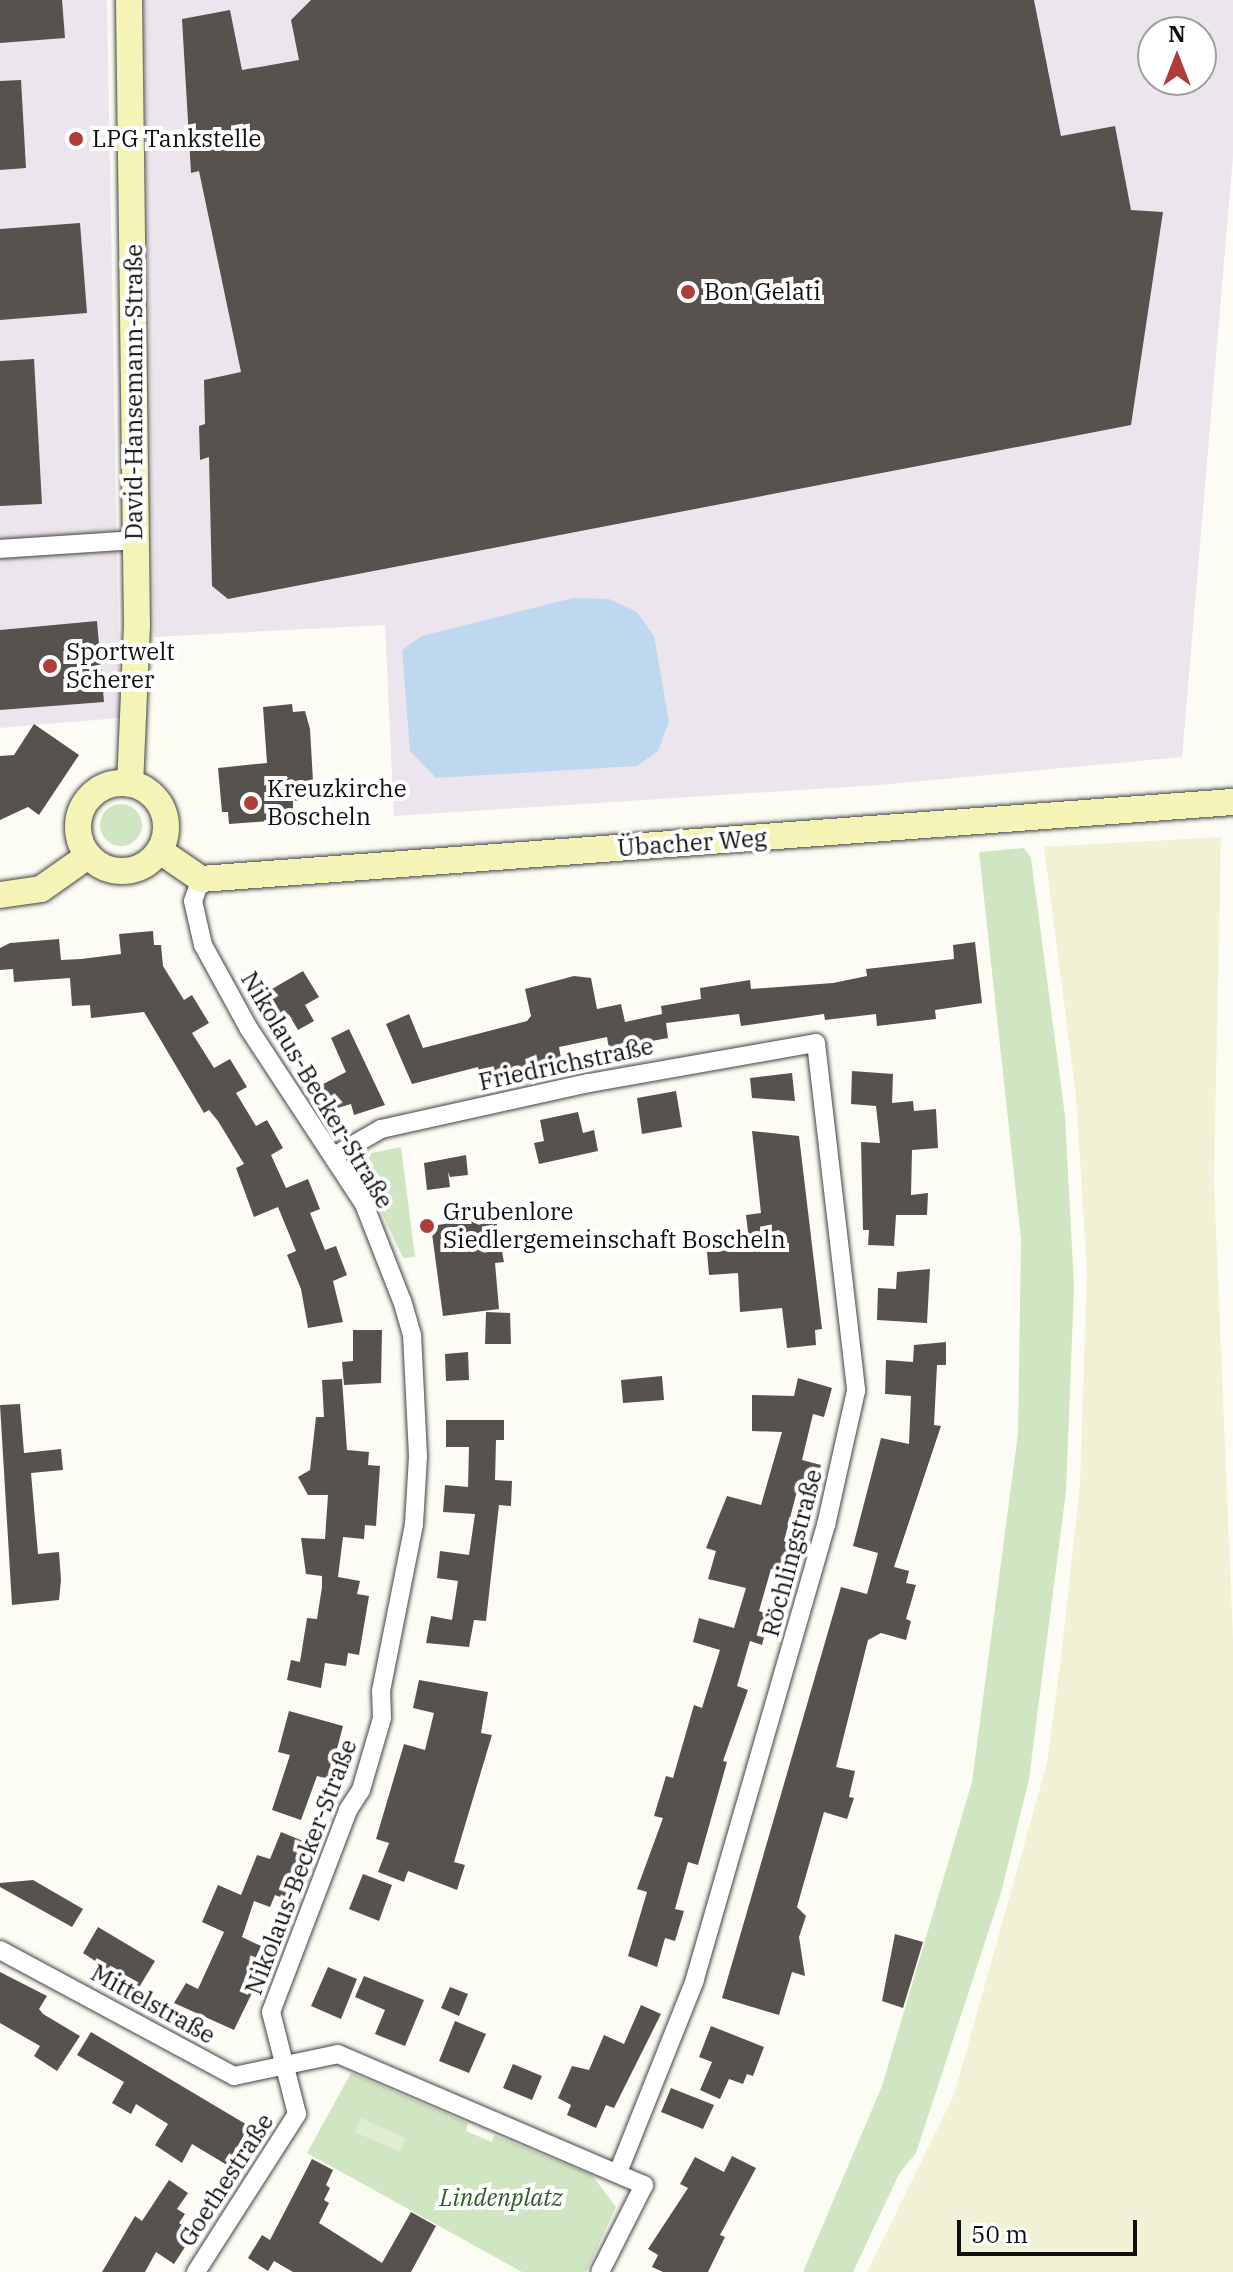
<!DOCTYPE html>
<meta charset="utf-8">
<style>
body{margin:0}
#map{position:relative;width:1233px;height:2272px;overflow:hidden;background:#fdfcf4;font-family:"IBM Plex Serif",serif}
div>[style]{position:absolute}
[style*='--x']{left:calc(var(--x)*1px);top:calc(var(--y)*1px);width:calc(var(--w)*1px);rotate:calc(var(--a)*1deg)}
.industrial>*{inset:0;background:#ede5ed}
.farmland>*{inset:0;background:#f1f1d6}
.green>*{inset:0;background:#d0e5c1}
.round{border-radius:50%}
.pitch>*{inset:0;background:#e1edd1}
.water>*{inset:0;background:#bed9ef}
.building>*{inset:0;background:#57524d}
.roads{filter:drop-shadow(0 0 2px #434343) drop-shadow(0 0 2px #434343)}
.street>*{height:18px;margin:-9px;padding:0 9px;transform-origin:9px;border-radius:9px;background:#fff}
.secondary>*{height:26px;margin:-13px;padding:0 13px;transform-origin:13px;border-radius:13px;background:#f5f4b7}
.secondary>.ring{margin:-13px;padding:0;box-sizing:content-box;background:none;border:26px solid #f5f4b7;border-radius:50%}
.dots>*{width:22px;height:22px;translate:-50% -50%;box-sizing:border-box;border:4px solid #fff;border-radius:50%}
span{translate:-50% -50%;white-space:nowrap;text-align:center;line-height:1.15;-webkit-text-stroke:8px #fff;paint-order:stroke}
.poi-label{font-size:24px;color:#101010}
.left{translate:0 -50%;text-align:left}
.street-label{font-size:24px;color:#101010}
.park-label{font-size:24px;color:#2e6027;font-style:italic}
.north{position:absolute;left:1137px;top:16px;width:80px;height:80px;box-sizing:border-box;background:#fff;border:2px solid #9f9f9f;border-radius:50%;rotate:0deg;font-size:22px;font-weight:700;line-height:32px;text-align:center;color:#101010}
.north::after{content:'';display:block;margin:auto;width:28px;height:36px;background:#af3d39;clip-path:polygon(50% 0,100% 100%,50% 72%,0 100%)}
.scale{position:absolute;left:957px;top:2220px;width:180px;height:36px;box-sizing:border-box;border:4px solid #101010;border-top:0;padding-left:10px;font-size:24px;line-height:28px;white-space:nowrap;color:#101010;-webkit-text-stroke:6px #fff;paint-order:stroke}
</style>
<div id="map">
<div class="industrial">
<i style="clip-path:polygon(0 0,107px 0,120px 718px,0 728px)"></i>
<i style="clip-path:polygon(evenodd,144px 0,1233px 0,1233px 156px,1182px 757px,879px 785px,394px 816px,385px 625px,154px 637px,144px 0,1153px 32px,1201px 32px,1201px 80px,1153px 80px,1153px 32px)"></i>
</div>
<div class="farmland">
<i style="clip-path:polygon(1221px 837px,1214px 1181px,1233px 1638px,1233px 2272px,867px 2272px,954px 2095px,1047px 1763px,1061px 1658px,1080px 1485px,1087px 1271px,1076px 1096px,1044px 847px)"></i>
</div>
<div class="green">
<i class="round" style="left:100px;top:804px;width:42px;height:42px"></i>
<i style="clip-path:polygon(1024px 848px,1031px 858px,1065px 1116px,1074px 1286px,1066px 1491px,1029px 1779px,1001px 1893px,916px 2153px,899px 2174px,853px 2272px,803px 2272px,882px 2086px,972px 1782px,1018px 1434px,1021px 1239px,979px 852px)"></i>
<i style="clip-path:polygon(401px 1147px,415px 1257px,403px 1258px,363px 1172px,371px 1153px)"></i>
<i style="clip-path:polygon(351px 2073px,468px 2123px,466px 2131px,492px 2142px,494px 2135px,592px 2175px,616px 2207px,586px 2272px,522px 2272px,307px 2153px)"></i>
</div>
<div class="pitch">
<i style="clip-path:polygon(361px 2118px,406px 2138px,400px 2152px,355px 2132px)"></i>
</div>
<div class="water">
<i style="clip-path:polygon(573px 598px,609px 599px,637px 612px,654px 636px,669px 722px,658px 751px,637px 766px,436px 778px,410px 751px,402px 650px,422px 636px)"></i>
</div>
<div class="building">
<i style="clip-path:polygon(0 0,62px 0,65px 38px,0 43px)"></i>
<i style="clip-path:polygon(311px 0,1034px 0,1061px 136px,1115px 126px,1131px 210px,1163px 212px,1131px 425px,228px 599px,212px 586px,209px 457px,200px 460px,199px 426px,205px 424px,204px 380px,241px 372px,199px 171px,191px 173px,182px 19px,230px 10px,242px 70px,299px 60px,291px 20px)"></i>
<i style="clip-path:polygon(21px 80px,26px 168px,0 170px,0 81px)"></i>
<i style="clip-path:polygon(80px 223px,87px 313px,0 320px,0 229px)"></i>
<i style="clip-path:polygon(34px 359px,42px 504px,0 506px,0 361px)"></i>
<i style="clip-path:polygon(97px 621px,104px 702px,0 710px,0 630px)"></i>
<i style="clip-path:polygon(292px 704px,293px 712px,305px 711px,310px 729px,314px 798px,293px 801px,293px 812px,283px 813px,283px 820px,229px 824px,228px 812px,222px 812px,218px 768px,267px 763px,263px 707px)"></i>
<i style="clip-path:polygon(34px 724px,79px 755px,39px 815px,28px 807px,0 820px,0 756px,14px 755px)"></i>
<i style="clip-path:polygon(153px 931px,154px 945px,161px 945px,163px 966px,184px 1000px,192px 995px,209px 1023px,192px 1033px,214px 1068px,230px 1059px,247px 1087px,236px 1093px,256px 1126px,267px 1120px,283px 1148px,271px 1155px,286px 1188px,308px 1179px,320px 1209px,310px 1213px,325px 1250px,336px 1246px,347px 1275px,333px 1281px,343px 1322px,308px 1328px,301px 1289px,287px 1255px,296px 1251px,278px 1207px,254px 1217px,236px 1168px,244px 1164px,218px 1121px,209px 1110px,204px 1113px,144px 1012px,91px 1018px,90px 1005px,72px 1006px,70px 978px,14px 982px,13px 969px,0 970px,0 948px,10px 943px,59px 939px,61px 960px,81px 959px,121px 954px,119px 934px)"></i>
<i style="clip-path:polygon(975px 942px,982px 1003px,935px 1010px,936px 1019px,877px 1026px,876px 1014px,825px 1020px,824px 1014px,741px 1026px,739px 1014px,666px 1023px,668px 1038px,609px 1049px,607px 1037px,559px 1047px,561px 1058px,480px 1078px,478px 1067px,412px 1084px,386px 1024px,409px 1014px,423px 1048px,527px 1021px,531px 1016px,525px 989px,574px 976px,591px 978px,597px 1009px,621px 1004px,625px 1022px,662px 1014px,661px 1006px,701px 999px,700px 988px,750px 980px,751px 989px,833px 983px,867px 976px,866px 969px,954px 959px,953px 945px)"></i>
<i style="clip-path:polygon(303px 971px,319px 997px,305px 1005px,314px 1021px,298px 1030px,289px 1015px,281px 1020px,265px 993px)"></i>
<i style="clip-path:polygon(349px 1029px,385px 1105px,354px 1115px,351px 1104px,324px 1112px,310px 1091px,346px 1072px,331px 1038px)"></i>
<i style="clip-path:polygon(852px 1071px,893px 1074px,892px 1103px,913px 1101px,914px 1111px,936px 1109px,938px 1148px,912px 1150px,911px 1195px,928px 1193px,927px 1215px,896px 1215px,894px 1246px,868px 1245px,869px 1230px,863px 1230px,861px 1142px,880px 1143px,876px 1106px,851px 1104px)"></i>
<i style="clip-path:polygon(792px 1073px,795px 1101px,752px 1098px,750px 1078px)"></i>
<i style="clip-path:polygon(676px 1091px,682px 1127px,642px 1134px,637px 1098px)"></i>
<i style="clip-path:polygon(578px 1112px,583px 1133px,594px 1130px,598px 1151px,539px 1164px,534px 1143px,544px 1141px,540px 1120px)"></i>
<i style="clip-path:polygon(752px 1131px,799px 1136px,822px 1329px,815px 1330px,816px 1345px,787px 1348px,782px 1308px,740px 1312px,738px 1273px,709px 1275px,707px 1252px,750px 1248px,746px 1215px,761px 1213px)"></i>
<i style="clip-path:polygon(466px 1155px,468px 1175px,450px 1177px,448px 1172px,450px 1187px,427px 1190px,424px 1163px)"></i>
<i style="clip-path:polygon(494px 1209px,504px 1262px,495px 1263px,499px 1309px,443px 1316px,431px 1226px,451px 1223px,450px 1213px)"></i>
<i style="clip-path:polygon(930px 1269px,927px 1323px,877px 1320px,878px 1288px,896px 1289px,897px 1272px)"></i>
<i style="clip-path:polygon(486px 1312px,510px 1313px,511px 1344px,485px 1344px)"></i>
<i style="clip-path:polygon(353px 1330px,382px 1330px,381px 1383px,344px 1385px,342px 1362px,353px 1361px)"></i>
<i style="clip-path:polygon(946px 1342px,946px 1365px,937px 1365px,934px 1425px,941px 1426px,894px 1567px,909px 1571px,906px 1583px,916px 1585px,906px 1619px,911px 1621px,906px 1640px,881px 1633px,868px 1640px,836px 1767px,855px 1771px,849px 1797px,854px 1798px,847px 1819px,824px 1812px,797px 1907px,806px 1916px,799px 1937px,805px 1976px,792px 1972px,779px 2015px,722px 1998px,841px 1587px,867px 1594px,878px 1553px,853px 1546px,881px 1438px,909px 1444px,911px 1396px,885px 1394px,886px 1360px,913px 1362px,914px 1345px)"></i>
<i style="clip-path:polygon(468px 1352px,469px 1380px,446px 1381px,445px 1354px)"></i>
<i style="clip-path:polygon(662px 1376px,664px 1400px,623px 1403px,621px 1380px)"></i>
<i style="clip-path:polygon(798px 1378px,832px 1388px,824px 1417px,813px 1414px,802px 1460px,821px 1465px,812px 1495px,797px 1491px,784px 1541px,791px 1543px,783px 1573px,771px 1569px,759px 1611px,770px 1615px,762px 1645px,750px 1641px,737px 1686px,748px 1690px,723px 1761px,727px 1762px,698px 1865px,688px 1862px,675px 1909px,684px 1911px,675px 1941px,665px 1938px,657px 1967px,628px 1956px,647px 1892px,637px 1889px,663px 1818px,654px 1816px,666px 1776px,673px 1778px,694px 1705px,702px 1708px,720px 1650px,693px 1642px,699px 1618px,734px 1628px,746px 1588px,708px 1579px,716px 1551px,706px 1548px,727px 1496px,761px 1505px,782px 1432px,752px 1431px,752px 1395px,794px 1396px)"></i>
<i style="clip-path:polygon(342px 1379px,347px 1450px,369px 1452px,368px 1465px,380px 1466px,376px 1526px,365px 1525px,364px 1539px,343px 1537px,338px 1577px,360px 1581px,357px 1594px,369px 1596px,359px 1655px,348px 1653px,346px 1666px,325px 1663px,321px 1688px,287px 1680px,291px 1660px,300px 1662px,307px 1618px,317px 1619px,322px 1587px,322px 1576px,306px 1574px,301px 1538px,325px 1539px,328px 1495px,308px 1495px,298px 1477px,310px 1470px,316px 1417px,324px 1417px,322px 1380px)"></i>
<i style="clip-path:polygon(20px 1404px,24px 1453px,61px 1449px,63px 1470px,31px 1473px,38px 1554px,59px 1552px,61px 1580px,59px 1600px,12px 1605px,0 1405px)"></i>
<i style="clip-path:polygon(446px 1420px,504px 1420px,504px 1440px,496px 1440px,495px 1480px,512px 1481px,511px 1506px,499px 1505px,486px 1621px,474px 1620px,469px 1647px,426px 1643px,431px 1616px,452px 1620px,458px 1581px,437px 1578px,440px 1551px,469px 1555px,475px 1514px,443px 1512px,445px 1485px,468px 1487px,469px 1447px,446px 1447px)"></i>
<i style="clip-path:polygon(419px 1680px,488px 1692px,481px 1733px,492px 1735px,454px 1862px,465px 1865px,457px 1890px,408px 1871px,404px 1882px,378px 1872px,389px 1843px,376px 1839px,404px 1744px,425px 1750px,434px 1713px,413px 1708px)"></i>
<i style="clip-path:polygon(289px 1711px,343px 1726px,329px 1779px,317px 1776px,301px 1820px,272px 1810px,290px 1755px,278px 1752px)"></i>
<i style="clip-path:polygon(281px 1832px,308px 1843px,286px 1899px,275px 1895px,270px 1907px,254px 1901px,242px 1937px,261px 1946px,255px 1959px,266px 1964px,234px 2030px,174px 2003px,186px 1983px,198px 1989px,224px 1932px,202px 1922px,218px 1885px,241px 1895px,257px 1855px,270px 1859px)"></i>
<i style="clip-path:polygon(363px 1874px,392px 1885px,379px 1921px,349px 1909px)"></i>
<i style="clip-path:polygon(33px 1880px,83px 1909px,72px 1927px,0 1887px,0 1883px)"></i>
<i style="clip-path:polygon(98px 1927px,155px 1961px,138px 1989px,83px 1953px)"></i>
<i style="clip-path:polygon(895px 1934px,923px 1942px,903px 2008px,882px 2001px)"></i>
<i style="clip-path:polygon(328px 1967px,357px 1979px,341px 2019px,311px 2006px)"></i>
<i style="clip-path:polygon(0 1972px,47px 1996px,39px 2009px,43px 2014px,80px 2036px,57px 2071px,34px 2056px,40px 2046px,0 2023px)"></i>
<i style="clip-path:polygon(364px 1976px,424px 2000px,405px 2046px,375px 2034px,385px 2010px,355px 1997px)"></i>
<i style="clip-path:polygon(450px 1987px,468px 1994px,459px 2016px,441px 2008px)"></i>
<i style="clip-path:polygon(641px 2005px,661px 2014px,614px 2108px,606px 2105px,596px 2128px,567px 2115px,571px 2105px,558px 2098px,572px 2066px,589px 2070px,604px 2035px,624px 2044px)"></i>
<i style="clip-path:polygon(455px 2021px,486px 2034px,469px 2073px,439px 2061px)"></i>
<i style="clip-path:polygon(711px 2026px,764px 2047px,753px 2076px,747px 2074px,743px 2084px,729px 2079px,720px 2099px,700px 2090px,712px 2062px,699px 2057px)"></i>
<i style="clip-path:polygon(91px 2032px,249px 2126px,227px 2165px,192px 2144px,182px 2163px,155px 2145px,168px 2124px,136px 2104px,131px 2114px,112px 2103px,124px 2082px,77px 2055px)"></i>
<i style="clip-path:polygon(513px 2064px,542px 2076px,532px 2100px,503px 2088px)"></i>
<i style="clip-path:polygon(671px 2088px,714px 2105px,703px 2129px,661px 2112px)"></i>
<i style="clip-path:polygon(732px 2156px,756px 2168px,720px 2235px,725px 2237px,708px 2272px,663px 2272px,652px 2267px,658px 2255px,648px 2249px,688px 2188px,680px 2184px,695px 2157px,724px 2172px)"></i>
<i style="clip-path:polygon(312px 2159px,333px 2170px,326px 2185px,330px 2188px,324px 2200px,329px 2203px,319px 2223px,382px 2263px,411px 2212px,436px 2226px,411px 2272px,293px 2272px,274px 2261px,268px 2271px,248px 2258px,262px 2235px,270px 2240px)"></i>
<i style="clip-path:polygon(169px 2180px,188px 2193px,177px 2209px,185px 2214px,179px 2223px,194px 2233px,174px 2264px,156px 2252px,145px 2272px,102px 2272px,135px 2216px,142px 2221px)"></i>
</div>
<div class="roads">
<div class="street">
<i style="--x:0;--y:549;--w:135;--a:-3.8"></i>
<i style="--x:334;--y:1156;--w:54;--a:-29.9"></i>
<i style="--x:381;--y:1129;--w:213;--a:-12.5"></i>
<i style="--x:589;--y:1083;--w:230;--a:-10"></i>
<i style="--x:816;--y:1043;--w:350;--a:83.4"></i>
<i style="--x:856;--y:1391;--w:137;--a:102.6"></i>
<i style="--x:826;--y:1525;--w:473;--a:106.1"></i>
<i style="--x:695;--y:1980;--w:208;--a:111.8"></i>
<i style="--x:0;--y:1950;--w:266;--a:28.3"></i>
<i style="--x:234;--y:2076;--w:106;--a:-11.9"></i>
<i style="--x:338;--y:2054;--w:333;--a:23.2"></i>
<i style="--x:644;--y:2185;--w:97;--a:116.8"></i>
<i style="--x:196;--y:2272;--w:188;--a:-57.4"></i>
<i style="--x:297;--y:2114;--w:105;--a:-104.3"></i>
<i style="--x:271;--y:2012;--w:216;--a:-69.1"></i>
<i style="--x:348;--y:1810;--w:24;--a:-57"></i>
<i style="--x:361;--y:1790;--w:75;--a:-73.7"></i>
<i style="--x:382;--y:1718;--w:27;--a:-92"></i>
<i style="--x:381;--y:1691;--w:170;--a:-78.8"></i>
<i style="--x:414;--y:1524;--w:68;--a:-86.6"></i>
<i style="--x:418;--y:1456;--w:121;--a:-92.8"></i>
<i style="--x:412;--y:1335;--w:35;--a:-106"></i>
<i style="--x:402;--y:1301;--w:104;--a:-111.4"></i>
<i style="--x:364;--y:1204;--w:209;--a:-123.3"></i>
<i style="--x:249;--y:1029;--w:96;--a:-118.7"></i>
<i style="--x:203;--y:945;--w:45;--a:-102.8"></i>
<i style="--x:193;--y:901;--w:23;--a:-70"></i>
</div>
<div class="secondary">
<i style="--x:129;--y:0;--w:625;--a:89.27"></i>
<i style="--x:137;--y:625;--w:159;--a:92.5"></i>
<i class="ring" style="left:78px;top:783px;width:62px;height:62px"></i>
<i style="--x:160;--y:851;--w:50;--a:34.3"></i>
<i style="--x:201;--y:879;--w:1035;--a:-4.27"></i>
<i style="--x:0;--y:895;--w:41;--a:-8.3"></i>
<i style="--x:41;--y:889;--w:57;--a:-35.1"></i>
</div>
</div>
<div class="dots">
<i style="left:76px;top:139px;background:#af3d39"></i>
<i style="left:688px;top:292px;background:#af3d39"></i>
<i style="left:50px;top:666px;background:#af3d39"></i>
<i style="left:251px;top:803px;background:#af3d39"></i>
<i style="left:427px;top:1226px;background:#af3d39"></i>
</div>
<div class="poi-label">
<span class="left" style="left:92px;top:139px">LPG Tankstelle</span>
<span class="left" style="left:704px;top:292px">Bon Gelati</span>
<span class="left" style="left:66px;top:666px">Sportwelt<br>Scherer</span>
<span class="left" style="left:267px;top:803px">Kreuzkirche<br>Boscheln</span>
<span class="left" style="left:443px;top:1226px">Grubenlore<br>Siedlergemeinschaft Boscheln</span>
</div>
<div class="street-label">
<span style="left:134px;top:392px;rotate:-90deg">David-Hansemann-Straße</span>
<span style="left:692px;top:843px;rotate:-4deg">Übacher Weg</span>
<span style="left:566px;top:1064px;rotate:-12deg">Friedrichstraße</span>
<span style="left:317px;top:1090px;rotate:59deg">Nikolaus-Becker-Straße</span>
<span style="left:792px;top:1553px;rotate:-75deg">Röchlingstraße</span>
<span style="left:301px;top:1867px;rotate:-69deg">Nikolaus-Becker-Straße</span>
<span style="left:153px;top:2004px;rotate:29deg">Mittelstraße</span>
<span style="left:226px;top:2180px;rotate:-57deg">Goethestraße</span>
</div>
<div class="park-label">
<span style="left:501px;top:2198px">Lindenplatz</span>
</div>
<div class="north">N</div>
<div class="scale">50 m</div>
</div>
